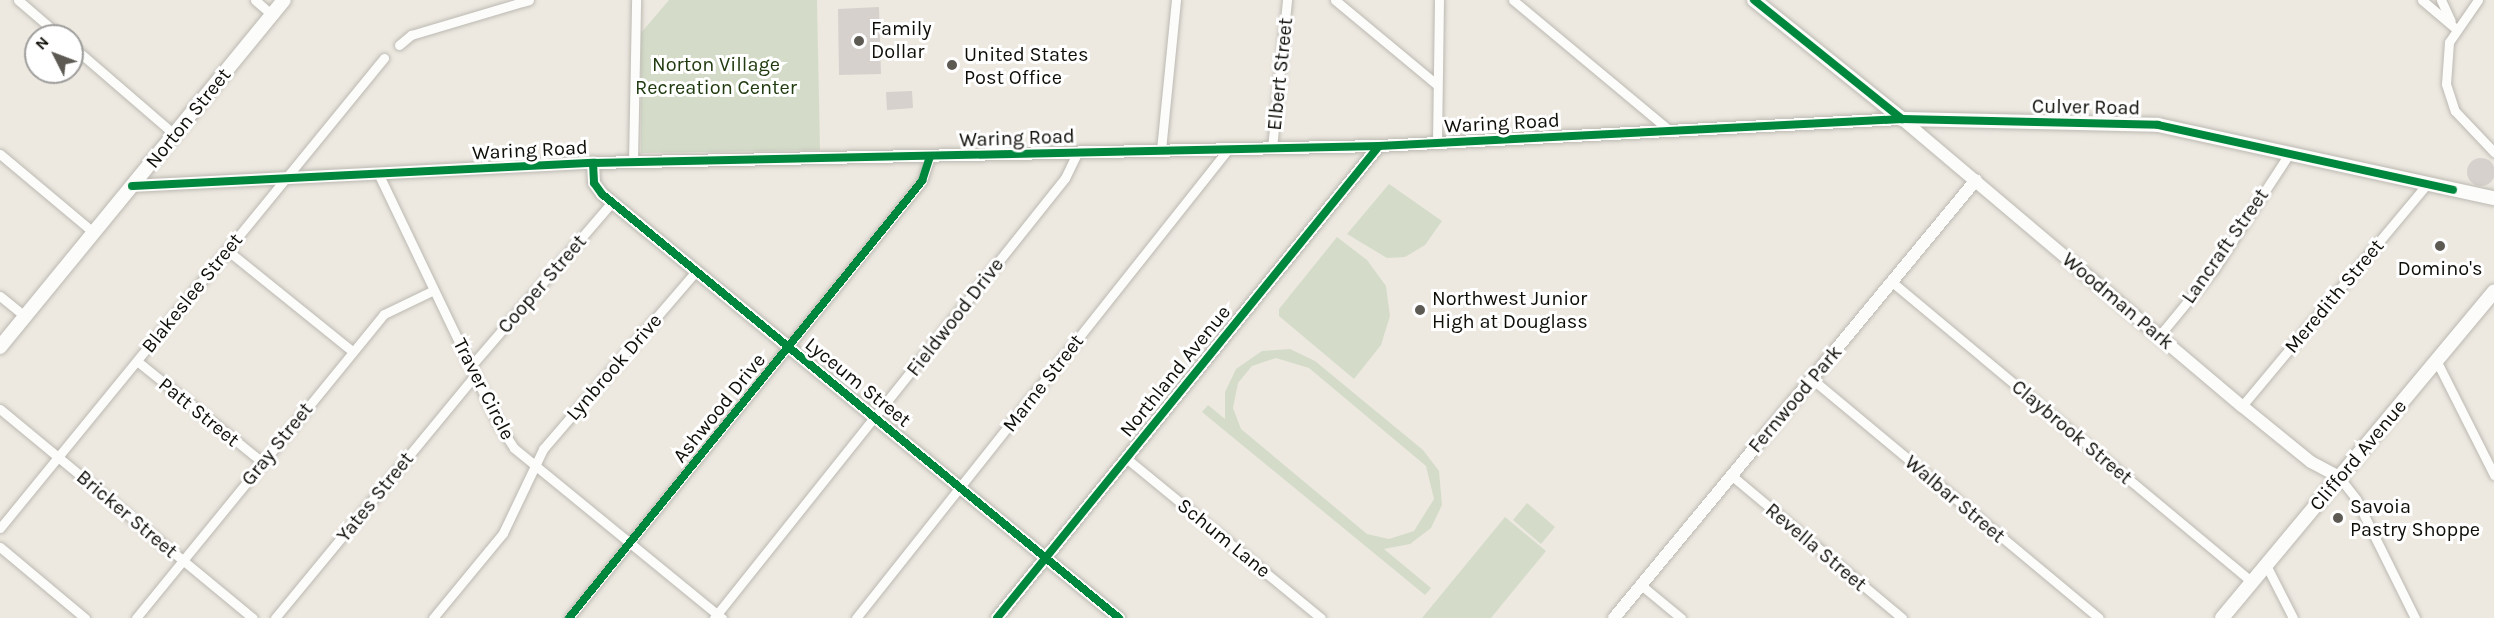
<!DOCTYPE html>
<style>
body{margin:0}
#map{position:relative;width:2494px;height:618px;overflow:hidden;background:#ede9e1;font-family:Karla,sans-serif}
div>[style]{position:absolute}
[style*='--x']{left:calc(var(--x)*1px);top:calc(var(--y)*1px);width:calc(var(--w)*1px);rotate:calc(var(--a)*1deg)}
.green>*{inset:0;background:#d4dcc9}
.building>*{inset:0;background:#d6d1cc}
.round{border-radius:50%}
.roads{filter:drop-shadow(0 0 2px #bcb9b2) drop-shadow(0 0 2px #bcb9b2)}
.minor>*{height:9px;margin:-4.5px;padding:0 4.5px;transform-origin:4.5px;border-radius:4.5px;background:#fcfcfa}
.tertiary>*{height:12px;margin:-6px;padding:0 6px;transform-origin:6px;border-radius:6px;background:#fcfcfa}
.secondary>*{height:14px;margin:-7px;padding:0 7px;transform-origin:7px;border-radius:7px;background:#fcfcfa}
.cycleway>*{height:8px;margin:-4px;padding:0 4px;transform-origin:4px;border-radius:4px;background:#00873e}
.dots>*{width:16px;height:16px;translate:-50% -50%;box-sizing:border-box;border:3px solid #fff;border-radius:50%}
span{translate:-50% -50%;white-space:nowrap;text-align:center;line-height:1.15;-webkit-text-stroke:6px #fff;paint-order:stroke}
.poi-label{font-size:20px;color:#0f0d08}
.left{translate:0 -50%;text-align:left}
.park-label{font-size:20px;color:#203b0f}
.street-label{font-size:20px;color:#0f0d08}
.north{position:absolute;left:24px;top:24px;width:60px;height:60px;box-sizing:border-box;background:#fff;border:2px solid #9f9e9c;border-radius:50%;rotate:312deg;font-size:16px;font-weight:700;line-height:24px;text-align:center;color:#0f0d08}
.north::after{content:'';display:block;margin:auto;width:21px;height:27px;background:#5d5a54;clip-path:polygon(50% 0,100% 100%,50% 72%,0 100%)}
</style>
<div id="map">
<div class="green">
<i style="clip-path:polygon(669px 0,817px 0,820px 150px,641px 153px,641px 33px)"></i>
<i style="clip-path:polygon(1389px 184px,1442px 221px,1425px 245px,1405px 257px,1387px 258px,1347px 234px)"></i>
<i style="clip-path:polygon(1337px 237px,1367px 260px,1386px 286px,1390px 316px,1381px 345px,1354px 379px,1279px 316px,1279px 309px)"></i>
<i style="clip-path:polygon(evenodd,1290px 349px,1315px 361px,1423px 450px,1439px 471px,1442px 505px,1431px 528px,1410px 544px,1384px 549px,1431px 588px,1425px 595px,1202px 412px,1208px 405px,1225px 419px,1225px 392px,1236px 369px,1262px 351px,1290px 349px,1276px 358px,1309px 368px,1426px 466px,1434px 499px,1414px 531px,1389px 539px,1367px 534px,1241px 429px,1233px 408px,1238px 383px,1252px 366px,1276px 358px)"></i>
<i style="clip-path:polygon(1527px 503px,1555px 527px,1541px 544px,1513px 520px)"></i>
<i style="clip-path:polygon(1505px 517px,1546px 551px,1491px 618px,1422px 618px)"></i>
</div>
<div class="building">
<i style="clip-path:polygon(879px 7px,881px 74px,839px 75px,838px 9px)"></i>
<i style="clip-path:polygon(912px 91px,913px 108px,887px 110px,886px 92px)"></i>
<i class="round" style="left:2467px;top:158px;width:28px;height:28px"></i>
</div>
<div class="roads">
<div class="minor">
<i style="--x:18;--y:0;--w:55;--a:40.6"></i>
<i style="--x:255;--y:0;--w:23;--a:41"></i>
<i style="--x:1335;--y:0;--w:131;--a:39.7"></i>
<i style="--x:1513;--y:0;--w:204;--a:39.8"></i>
<i style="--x:2422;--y:0;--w:43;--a:40.3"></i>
<i style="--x:2441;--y:0;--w:23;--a:65"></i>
<i style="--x:2478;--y:0;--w:51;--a:124.6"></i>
<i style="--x:2449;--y:42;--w:42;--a:94.1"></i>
<i style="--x:2446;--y:84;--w:28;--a:72"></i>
<i style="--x:2455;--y:111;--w:57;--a:46.4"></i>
<i style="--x:399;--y:45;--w:16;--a:-40"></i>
<i style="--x:411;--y:35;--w:123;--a:-16.5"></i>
<i style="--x:72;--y:46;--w:135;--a:40.8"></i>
<i style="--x:1437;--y:143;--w:143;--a:-89.2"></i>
<i style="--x:1272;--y:148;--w:149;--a:-84.2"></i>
<i style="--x:1161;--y:150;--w:151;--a:-84.3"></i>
<i style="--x:0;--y:154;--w:123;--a:40"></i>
<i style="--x:633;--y:162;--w:162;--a:-88.9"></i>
<i style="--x:378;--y:173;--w:280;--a:64.4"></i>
<i style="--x:499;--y:425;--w:27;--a:57"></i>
<i style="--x:514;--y:448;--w:269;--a:39.3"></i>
<i style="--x:227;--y:250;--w:161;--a:38.9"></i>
<i style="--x:1892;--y:282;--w:469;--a:39.8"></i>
<i style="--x:0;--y:296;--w:32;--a:39"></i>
<i style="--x:2159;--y:336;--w:87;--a:-50.6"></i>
<i style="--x:2214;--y:269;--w:137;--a:-56.9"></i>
<i style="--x:2436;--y:360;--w:129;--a:63.2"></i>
<i style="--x:137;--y:361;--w:161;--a:38.9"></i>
<i style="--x:471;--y:366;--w:216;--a:-49.3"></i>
<i style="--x:1812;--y:379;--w:373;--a:39.8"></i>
<i style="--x:2242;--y:406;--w:288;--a:-50.2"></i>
<i style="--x:0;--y:409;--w:328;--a:39.6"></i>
<i style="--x:1126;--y:458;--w:252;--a:39.4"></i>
<i style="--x:1731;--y:475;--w:223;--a:39.9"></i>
<i style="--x:2339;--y:477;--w:28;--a:52"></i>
<i style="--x:2356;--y:499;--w:133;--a:63.6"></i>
<i style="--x:0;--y:528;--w:607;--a:-50.75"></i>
<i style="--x:0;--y:547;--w:111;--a:39.9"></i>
<i style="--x:2266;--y:565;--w:59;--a:63"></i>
<i style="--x:1641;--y:585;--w:52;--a:39.5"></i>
<i style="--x:136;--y:618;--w:392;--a:-50.8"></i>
<i style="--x:384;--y:314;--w:55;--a:-25.6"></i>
<i style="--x:275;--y:618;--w:315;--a:-50.5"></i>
<i style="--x:433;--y:618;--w:110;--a:-50.5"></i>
<i style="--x:503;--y:533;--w:93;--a:-64.5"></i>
<i style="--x:543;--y:449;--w:235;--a:-49.3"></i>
<i style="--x:569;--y:618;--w:562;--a:-51.07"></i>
<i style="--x:922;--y:181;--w:25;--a:-72"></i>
<i style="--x:714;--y:618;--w:563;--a:-51.42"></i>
<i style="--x:1065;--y:178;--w:28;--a:-64"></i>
<i style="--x:856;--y:618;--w:600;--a:-51.56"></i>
</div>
<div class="tertiary">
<i style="--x:593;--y:163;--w:20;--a:87"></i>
<i style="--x:594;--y:183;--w:14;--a:54"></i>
<i style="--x:602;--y:194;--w:669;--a:39.36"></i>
<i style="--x:132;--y:186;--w:462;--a:-2.9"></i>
<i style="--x:593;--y:163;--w:786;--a:-1.24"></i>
<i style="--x:1379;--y:146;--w:524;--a:-2.96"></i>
<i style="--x:1902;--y:119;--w:445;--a:40.2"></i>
<i style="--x:2242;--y:406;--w:89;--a:39.1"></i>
<i style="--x:2311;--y:462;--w:32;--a:28"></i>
<i style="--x:997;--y:618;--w:607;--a:-51.02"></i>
<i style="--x:1614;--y:618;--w:568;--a:-50.43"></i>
</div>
<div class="secondary">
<i style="--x:1754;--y:0;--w:190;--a:38.8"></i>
<i style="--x:1902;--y:119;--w:256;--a:1.3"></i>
<i style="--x:2158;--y:125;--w:344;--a:12.3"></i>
<i style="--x:0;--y:347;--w:448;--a:-50.7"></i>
<i style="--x:2222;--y:618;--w:425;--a:-50.2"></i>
</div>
</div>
<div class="cycleway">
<i style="--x:1754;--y:0;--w:190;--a:38.8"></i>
<i style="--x:593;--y:163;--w:20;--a:87"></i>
<i style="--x:594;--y:183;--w:14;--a:54"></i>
<i style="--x:602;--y:194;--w:669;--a:39.36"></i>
<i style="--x:132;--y:186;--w:462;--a:-2.9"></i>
<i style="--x:593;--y:163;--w:786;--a:-1.24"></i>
<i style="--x:1379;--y:146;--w:524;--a:-2.96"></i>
<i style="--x:1902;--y:119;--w:256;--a:1.3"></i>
<i style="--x:2158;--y:125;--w:302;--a:12.4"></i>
<i style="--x:569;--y:618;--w:562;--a:-51.07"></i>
<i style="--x:922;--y:181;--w:25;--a:-72"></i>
<i style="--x:997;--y:618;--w:607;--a:-51.02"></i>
</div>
<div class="dots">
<i style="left:859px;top:41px;background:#5d5a54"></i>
<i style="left:952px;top:65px;background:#5d5a54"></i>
<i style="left:2440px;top:246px;background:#5d5a54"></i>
<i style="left:1420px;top:310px;background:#5d5a54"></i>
<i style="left:2338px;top:518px;background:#5d5a54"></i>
</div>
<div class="poi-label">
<span class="left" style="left:871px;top:40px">Family<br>Dollar</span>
<span class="left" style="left:964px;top:66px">United States<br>Post Office</span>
<span style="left:2440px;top:268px">Domino's</span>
<span class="left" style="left:1432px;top:310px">Northwest Junior<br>High at Douglass</span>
<span class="left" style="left:2350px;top:518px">Savoia<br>Pastry Shoppe</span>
</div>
<div class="park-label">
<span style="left:716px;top:76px">Norton Village<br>Recreation Center</span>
</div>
<div class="street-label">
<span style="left:1280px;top:74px;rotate:-84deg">Elbert Street</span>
<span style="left:2086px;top:107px;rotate:1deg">Culver Road</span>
<span style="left:188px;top:118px;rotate:-51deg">Norton Street</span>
<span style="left:1502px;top:123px;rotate:-3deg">Waring Road</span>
<span style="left:1017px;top:138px;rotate:-2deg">Waring Road</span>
<span style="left:530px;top:150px;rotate:-3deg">Waring Road</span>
<span style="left:2225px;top:246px;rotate:-55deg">Lancraft Street</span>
<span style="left:542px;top:284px;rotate:-49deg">Cooper Street</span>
<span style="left:192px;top:293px;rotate:-51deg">Blakeslee Street</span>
<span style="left:2334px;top:296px;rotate:-50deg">Meredith Street</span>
<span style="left:2118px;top:301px;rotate:40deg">Woodman Park</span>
<span style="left:955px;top:317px;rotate:-52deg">Fieldwood Drive</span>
<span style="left:614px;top:367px;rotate:-49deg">Lynbrook Drive</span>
<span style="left:1175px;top:371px;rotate:-51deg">Northland Avenue</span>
<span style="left:858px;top:382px;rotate:39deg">Lyceum Street</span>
<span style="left:1043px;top:383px;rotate:-52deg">Marne Street</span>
<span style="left:484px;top:389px;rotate:63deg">Traver Circle</span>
<span style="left:1795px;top:399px;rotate:-50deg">Fernwood Park</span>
<span style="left:719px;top:408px;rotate:-51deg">Ashwood Drive</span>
<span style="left:199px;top:412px;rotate:39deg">Patt Street</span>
<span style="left:2072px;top:432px;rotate:40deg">Claybrook Street</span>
<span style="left:277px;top:444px;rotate:-51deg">Gray Street</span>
<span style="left:2358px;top:455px;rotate:-50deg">Clifford Avenue</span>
<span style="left:375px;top:497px;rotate:-51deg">Yates Street</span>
<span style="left:1955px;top:499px;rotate:40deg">Walbar Street</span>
<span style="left:127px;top:514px;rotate:40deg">Bricker Street</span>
<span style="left:1224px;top:538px;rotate:39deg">Schum Lane</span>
<span style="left:1816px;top:547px;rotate:40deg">Revella Street</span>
</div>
<div class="north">N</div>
</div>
